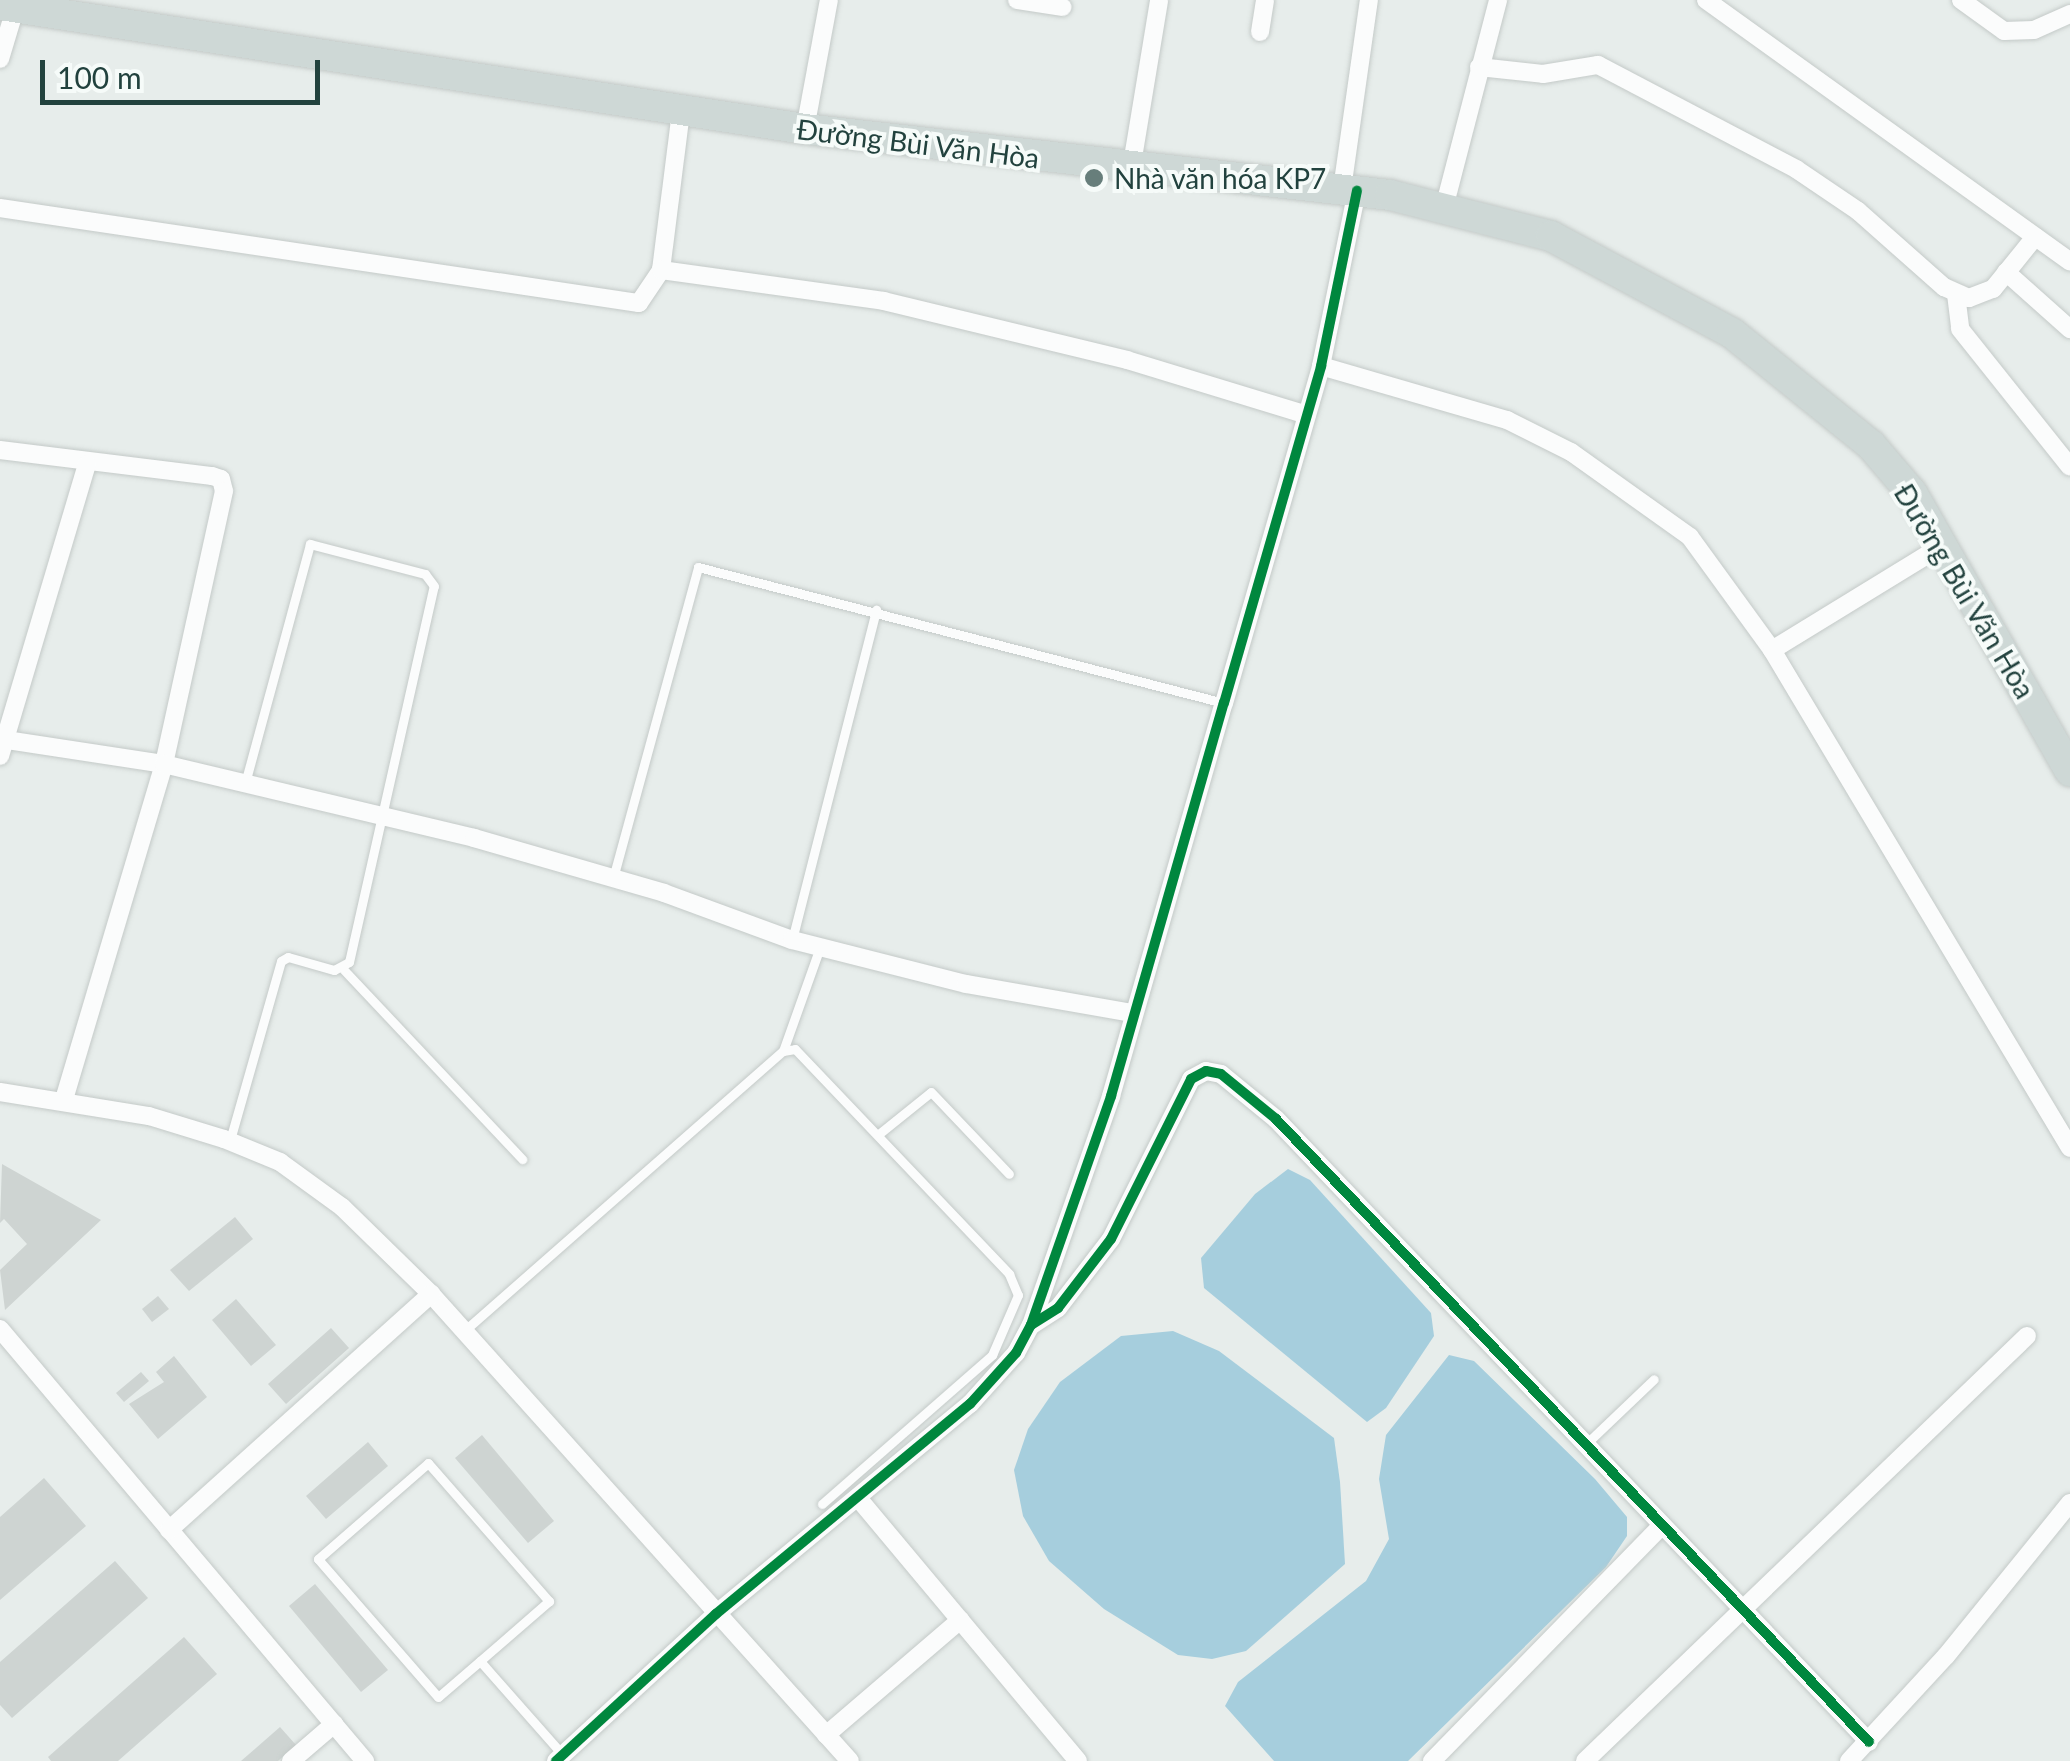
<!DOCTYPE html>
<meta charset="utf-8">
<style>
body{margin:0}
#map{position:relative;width:2070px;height:1761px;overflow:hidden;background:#e7edeb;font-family:Lato,sans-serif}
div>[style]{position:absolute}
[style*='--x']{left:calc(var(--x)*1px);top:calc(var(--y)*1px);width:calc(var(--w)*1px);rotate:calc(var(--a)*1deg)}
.water>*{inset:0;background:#a6cedd}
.building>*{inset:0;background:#ced4d2}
.roads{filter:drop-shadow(0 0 2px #c4cac8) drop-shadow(0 0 2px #c4cac8)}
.service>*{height:9px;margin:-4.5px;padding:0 4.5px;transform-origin:4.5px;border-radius:4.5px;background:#fbfcfc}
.minor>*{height:18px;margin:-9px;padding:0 9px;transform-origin:9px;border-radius:9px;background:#fbfcfc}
.primary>*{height:30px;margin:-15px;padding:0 15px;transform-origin:15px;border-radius:15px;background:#ced8d6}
.cycleway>*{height:10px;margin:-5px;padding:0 5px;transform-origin:5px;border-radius:5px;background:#00873e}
.dots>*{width:28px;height:28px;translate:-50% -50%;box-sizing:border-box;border:5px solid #f6fbf9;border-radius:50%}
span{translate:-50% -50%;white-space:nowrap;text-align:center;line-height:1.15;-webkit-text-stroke:8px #f6fbf9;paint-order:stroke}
.street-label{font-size:28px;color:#22423e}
.poi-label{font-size:28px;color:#22423e}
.left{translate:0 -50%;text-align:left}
.scale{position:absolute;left:40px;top:60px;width:280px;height:45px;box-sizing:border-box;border:5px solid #22423e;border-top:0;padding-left:12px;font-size:30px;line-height:35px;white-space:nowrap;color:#22423e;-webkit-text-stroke:8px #f6fbf9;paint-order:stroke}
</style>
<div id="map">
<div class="water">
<i style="clip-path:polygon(1288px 1169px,1310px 1180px,1431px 1313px,1434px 1336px,1386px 1408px,1367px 1422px,1204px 1288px,1201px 1258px,1255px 1194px)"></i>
<i style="clip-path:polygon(1173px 1331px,1219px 1351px,1334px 1438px,1340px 1482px,1345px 1564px,1246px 1651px,1212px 1659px,1178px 1655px,1104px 1609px,1049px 1561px,1023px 1516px,1014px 1470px,1028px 1429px,1060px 1382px,1121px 1336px)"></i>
<i style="clip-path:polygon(1449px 1355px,1474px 1361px,1595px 1479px,1627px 1517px,1627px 1536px,1606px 1567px,1408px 1761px,1274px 1761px,1225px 1706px,1238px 1682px,1366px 1581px,1389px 1539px,1379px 1479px,1386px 1435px)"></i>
</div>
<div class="building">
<i style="clip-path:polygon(2px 1164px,101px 1220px,5px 1310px,0 1270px,27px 1244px,4px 1219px,0 1223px)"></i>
<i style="clip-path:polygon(235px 1217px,253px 1239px,189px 1291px,170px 1270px)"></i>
<i style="clip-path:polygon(158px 1296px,169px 1309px,152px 1322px,142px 1309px)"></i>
<i style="clip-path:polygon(236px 1299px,276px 1345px,251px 1366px,212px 1320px)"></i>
<i style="clip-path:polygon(331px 1328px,349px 1348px,286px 1404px,268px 1384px)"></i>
<i style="clip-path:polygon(174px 1356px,207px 1397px,158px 1439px,129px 1404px,164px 1382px,156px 1372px)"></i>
<i style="clip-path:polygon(141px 1372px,149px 1381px,124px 1402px,116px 1393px)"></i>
<i style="clip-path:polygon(482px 1435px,554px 1521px,528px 1543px,455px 1458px)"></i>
<i style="clip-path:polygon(368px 1442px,388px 1466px,326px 1519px,306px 1496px)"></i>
<i style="clip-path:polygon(44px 1478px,86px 1526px,0 1600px,0 1517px)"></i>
<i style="clip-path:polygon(115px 1561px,148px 1598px,12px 1718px,0 1705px,0 1662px)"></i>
<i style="clip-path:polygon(315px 1584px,388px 1670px,361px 1692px,289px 1606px)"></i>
<i style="clip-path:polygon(184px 1637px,217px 1674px,118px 1761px,51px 1761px,48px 1757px)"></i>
<i style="clip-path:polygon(280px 1727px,296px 1745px,278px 1761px,241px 1761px)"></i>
</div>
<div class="roads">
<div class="service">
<i style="--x:613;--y:878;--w:322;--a:-74.7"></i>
<i style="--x:698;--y:567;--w:543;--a:14.5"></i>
<i style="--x:792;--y:940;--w:341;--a:-75.7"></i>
<i style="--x:344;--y:970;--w:260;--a:46.7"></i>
<i style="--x:783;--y:1051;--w:110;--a:-70.4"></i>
<i style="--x:880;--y:1133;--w:65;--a:-38.8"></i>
<i style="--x:931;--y:1092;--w:113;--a:46.4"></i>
<i style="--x:230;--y:1140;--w:186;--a:-74.1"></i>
<i style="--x:281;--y:961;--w:8;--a:-30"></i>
<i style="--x:288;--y:957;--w:48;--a:15.8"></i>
<i style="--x:334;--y:970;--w:17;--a:-28"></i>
<i style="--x:349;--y:962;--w:385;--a:-77.3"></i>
<i style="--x:434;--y:586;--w:15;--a:-127"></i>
<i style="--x:425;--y:574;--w:119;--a:-165.4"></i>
<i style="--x:310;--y:544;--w:248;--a:105.2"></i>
<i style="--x:464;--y:1331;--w:424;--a:-41.3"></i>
<i style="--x:783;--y:1051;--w:12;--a:-9"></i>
<i style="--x:795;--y:1049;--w:311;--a:46.4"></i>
<i style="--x:1009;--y:1274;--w:23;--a:67"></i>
<i style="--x:1018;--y:1295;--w:65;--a:113.4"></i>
<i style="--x:992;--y:1355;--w:226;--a:138.8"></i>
<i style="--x:1585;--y:1445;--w:95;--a:-43.7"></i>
<i style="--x:480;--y:1661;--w:55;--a:139.4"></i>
<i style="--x:438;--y:1697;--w:183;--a:-131"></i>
<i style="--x:318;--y:1559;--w:146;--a:-41.1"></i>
<i style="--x:428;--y:1463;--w:184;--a:48.8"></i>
<i style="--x:549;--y:1601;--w:91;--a:139"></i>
<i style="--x:480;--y:1661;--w:125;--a:48.6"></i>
</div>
<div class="minor">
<i style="--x:1017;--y:0;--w:46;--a:8.8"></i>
<i style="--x:1706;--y:0;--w:448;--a:35.7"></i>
<i style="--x:1961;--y:0;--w:53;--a:35.8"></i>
<i style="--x:2004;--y:31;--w:30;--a:-2"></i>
<i style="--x:2034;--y:30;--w:39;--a:-24"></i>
<i style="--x:1260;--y:32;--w:32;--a:-81"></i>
<i style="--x:0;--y:59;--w:52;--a:-73.3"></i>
<i style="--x:1479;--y:67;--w:64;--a:6.2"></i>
<i style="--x:1543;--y:74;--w:56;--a:-9.3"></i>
<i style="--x:1598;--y:65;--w:224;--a:27.7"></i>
<i style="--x:1796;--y:169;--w:75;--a:34.1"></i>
<i style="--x:1858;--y:211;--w:115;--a:41.5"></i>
<i style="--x:1944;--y:287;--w:27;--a:24"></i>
<i style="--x:1969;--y:298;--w:26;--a:-21"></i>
<i style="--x:1993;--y:289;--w:67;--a:-51.1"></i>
<i style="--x:805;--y:129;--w:131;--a:-79.5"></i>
<i style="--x:1131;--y:170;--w:172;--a:-80.6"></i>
<i style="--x:1342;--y:189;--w:191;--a:-81.9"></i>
<i style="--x:1445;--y:204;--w:211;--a:-75.4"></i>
<i style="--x:0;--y:208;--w:646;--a:8.46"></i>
<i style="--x:639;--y:303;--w:40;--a:-56"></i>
<i style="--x:661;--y:270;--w:160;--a:-82.8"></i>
<i style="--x:661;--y:270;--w:225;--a:7.9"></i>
<i style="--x:884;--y:301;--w:250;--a:13.6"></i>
<i style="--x:1127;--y:360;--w:188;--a:17"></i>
<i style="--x:2006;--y:272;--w:86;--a:41.7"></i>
<i style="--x:1956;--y:294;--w:35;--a:83"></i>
<i style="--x:1960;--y:329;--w:176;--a:51.4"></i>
<i style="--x:1321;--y:366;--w:194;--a:16.2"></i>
<i style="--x:1507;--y:420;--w:72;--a:26.6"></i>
<i style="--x:1571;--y:452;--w:146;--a:35.5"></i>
<i style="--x:1690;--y:537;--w:140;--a:54"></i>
<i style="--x:1772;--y:650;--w:580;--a:59.1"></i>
<i style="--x:0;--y:450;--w:214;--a:7"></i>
<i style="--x:212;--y:476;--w:9;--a:18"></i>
<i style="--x:221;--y:479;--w:12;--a:76"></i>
<i style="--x:224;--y:491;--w:280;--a:102.4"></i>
<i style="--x:164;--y:764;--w:351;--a:106.6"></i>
<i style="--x:1772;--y:650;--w:199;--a:-31.5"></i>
<i style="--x:0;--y:739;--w:166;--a:8.7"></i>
<i style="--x:164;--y:764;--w:319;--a:13.4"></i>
<i style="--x:474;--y:838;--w:198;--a:16.1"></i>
<i style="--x:664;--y:893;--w:136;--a:20.2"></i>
<i style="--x:792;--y:940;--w:179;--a:14.2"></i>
<i style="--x:966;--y:984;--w:169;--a:9.9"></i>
<i style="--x:0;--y:756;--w:304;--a:-73.4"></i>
<i style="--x:0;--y:1092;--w:151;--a:9.2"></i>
<i style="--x:149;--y:1116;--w:78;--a:17"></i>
<i style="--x:224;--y:1139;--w:61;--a:22.3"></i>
<i style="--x:280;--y:1162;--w:77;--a:36"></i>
<i style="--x:342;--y:1207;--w:124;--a:44.3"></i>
<i style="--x:431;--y:1294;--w:627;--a:48.1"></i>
<i style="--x:1032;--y:1325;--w:31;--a:-33"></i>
<i style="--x:1058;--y:1308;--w:87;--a:-52.5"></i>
<i style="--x:1111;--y:1239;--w:179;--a:-63.4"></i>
<i style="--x:1191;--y:1079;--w:17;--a:-28"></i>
<i style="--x:1206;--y:1071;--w:15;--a:11"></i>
<i style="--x:1221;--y:1074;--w:71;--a:39.3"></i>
<i style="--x:1276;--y:1119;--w:860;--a:46.41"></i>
<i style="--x:0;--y:1329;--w:566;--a:49.81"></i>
<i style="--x:858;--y:1498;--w:343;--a:50.1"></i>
<i style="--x:169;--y:1530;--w:353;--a:-42"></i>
<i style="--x:826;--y:1735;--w:177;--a:-40.6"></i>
<i style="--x:291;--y:1761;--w:57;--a:-40.7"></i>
<i style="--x:556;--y:1761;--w:217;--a:-42.6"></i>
<i style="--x:716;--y:1614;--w:330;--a:-39.6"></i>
<i style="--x:970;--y:1404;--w:69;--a:-48"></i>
<i style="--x:1016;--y:1353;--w:32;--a:-62"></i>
<i style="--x:1031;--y:1325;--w:243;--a:-70.7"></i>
<i style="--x:1111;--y:1096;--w:409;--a:-74"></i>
<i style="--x:1224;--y:703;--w:351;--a:-73.9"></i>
<i style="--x:1321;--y:366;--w:179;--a:-78.4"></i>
<i style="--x:1432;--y:1761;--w:325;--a:-45.7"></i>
<i style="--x:1585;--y:1761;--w:613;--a:-43.88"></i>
<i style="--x:1849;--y:1761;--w:143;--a:-47.3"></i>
<i style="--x:1946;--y:1656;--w:197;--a:-51"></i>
</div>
<div class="primary">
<i style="--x:0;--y:5;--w:814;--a:8.76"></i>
<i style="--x:805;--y:129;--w:589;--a:6.44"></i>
<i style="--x:1390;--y:195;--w:166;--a:14.3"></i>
<i style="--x:1551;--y:236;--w:205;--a:28.2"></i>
<i style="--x:1732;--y:333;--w:179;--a:38.9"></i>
<i style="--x:1871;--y:445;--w:63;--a:49.5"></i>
<i style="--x:1912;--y:493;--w:320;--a:60.4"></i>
</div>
</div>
<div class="cycleway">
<i style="--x:1031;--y:1325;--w:32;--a:-32"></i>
<i style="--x:1058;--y:1308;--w:87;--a:-52.5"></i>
<i style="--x:1111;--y:1239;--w:179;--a:-63.4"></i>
<i style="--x:1191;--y:1079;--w:17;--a:-28"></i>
<i style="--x:1206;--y:1071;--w:15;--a:11"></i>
<i style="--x:1221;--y:1074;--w:71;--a:39.3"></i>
<i style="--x:1276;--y:1119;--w:860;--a:46.41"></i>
<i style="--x:556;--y:1761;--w:217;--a:-42.6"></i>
<i style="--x:716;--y:1614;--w:330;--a:-39.6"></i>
<i style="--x:970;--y:1404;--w:69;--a:-48"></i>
<i style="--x:1016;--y:1353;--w:32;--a:-62"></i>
<i style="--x:1031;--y:1325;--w:243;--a:-70.7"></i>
<i style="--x:1111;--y:1096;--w:409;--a:-74"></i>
<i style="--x:1224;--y:703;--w:351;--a:-73.9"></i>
<i style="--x:1321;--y:366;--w:179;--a:-78.4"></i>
</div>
<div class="dots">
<i style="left:1094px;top:178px;background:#677e7b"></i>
</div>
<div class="street-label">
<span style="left:918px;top:143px;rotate:7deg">Đường Bùi Văn Hòa</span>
<span style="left:1965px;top:591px;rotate:59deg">Đường Bùi Văn Hòa</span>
</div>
<div class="poi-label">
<span class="left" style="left:1114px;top:178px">Nhà văn hóa KP7</span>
</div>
<div class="scale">100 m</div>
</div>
